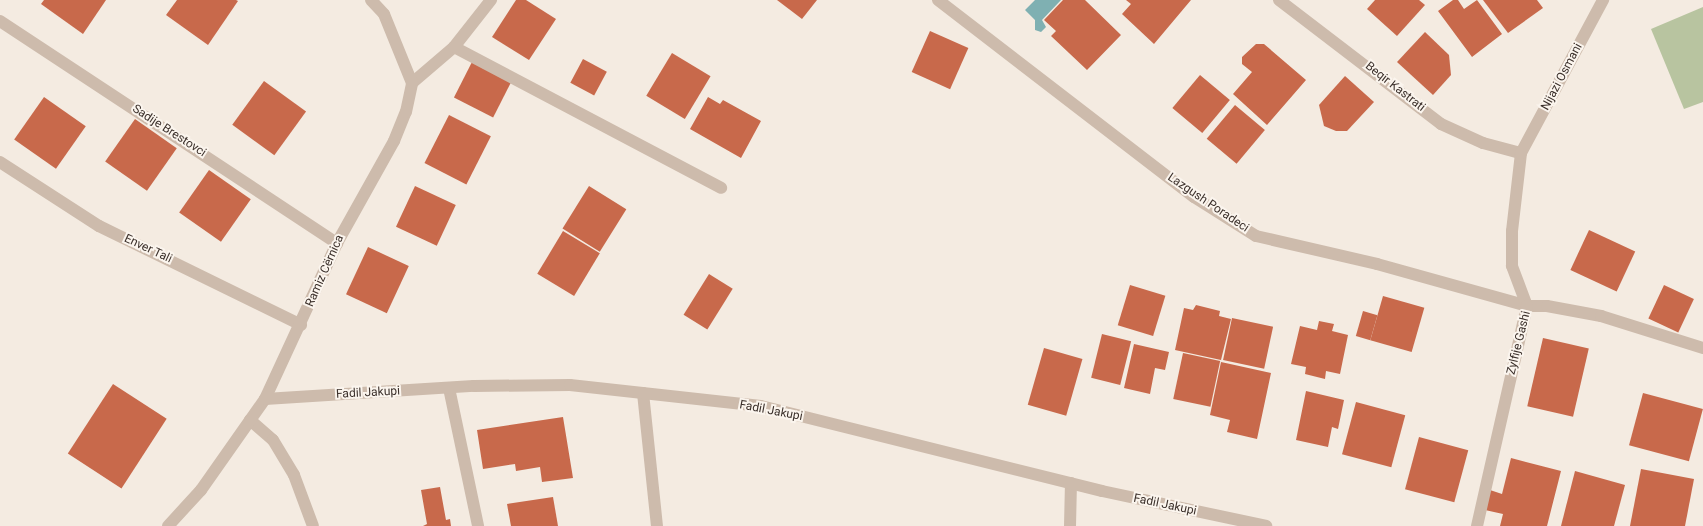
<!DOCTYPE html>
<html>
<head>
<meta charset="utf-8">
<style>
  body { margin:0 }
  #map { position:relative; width:1703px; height:526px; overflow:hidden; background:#f4ebe1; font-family:Roboto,sans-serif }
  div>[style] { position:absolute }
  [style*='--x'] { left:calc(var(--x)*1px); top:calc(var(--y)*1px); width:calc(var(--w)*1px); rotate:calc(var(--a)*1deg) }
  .green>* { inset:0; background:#b8c4a0 }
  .water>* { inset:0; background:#7fb0b2 }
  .building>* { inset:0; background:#c8694b; transform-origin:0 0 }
  .minor>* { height:12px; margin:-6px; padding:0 6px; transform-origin:6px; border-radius:6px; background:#cdbbac }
  .tertiary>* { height:12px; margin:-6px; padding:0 6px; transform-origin:6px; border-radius:6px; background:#cdbbac }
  span { translate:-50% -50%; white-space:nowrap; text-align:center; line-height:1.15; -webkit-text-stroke:4px #fbf5ee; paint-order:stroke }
  .street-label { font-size:12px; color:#3b302b }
</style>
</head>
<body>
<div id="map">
  <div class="green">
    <i style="clip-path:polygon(1703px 7px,1703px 102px,1684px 109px,1651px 29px)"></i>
  </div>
  <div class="water">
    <i style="clip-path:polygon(1035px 0,1061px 0,1042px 20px,1046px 27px,1041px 32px,1035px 30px,1035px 20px,1025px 10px)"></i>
  </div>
  <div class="building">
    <i style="clip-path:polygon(44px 0,106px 0,83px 34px,41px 4px)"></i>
    <i style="clip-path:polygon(177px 0,236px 0,238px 1px,208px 45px,166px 15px)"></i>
    <i style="clip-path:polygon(516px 0,526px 0,556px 19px,529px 60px,492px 37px)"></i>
    <i style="clip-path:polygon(777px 0,817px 0,802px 19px)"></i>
    <i style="clip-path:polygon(1063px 0,1085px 0,1121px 35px,1087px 70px,1051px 36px,1056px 31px,1044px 20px)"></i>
    <i style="clip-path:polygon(1126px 0,1191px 0,1154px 44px,1122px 14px,1131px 4px)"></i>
    <i style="clip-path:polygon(1375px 0,1419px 0,1425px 5px,1397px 36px,1367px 9px)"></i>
    <i style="clip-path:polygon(1453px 0,1458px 0,1464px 9px,1477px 0,1502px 34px,1472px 57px,1438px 11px)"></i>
    <i style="clip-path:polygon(1483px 0,1537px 0,1543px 8px,1508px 33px)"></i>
    <i style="left:930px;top:31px;width:42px;height:45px;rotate:24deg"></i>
    <i style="clip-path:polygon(1425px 32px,1449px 55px,1451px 75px,1433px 95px,1397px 62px)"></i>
    <i style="clip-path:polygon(1256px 44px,1264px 44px,1306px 80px,1267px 125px,1233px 94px,1252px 72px,1242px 64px,1242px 57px)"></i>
    <i style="left:672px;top:53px;width:45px;height:50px;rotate:31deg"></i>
    <i style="left:583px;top:59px;width:27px;height:27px;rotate:28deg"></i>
    <i style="left:473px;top:60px;width:44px;height:42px;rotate:27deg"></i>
    <i style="left:1200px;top:75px;width:39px;height:43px;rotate:40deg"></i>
    <i style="clip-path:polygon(1345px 76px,1374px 102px,1347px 131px,1336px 131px,1324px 126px,1319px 105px)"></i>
    <i style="left:264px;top:81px;width:52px;height:54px;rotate:36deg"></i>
    <i style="left:44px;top:97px;width:51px;height:52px;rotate:35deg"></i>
    <i style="clip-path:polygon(708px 97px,720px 104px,723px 100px,761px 121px,741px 158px,690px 129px)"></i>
    <i style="left:1235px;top:105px;width:39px;height:44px;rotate:40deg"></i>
    <i style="left:449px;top:115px;width:47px;height:54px;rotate:27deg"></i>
    <i style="left:135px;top:119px;width:51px;height:52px;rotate:35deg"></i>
    <i style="left:209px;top:170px;width:51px;height:52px;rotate:35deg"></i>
    <i style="left:415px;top:186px;width:45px;height:45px;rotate:25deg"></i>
    <i style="left:589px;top:186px;width:44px;height:50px;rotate:32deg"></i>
    <i style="left:1589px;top:230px;width:51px;height:44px;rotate:25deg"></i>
    <i style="left:563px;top:231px;width:43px;height:50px;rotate:31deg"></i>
    <i style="left:368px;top:247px;width:45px;height:52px;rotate:25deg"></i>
    <i style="left:709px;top:274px;width:28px;height:48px;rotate:32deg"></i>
    <i style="left:1130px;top:285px;width:37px;height:42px;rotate:17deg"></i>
    <i style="left:1664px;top:285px;width:33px;height:37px;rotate:25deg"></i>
    <i style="left:1383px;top:296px;width:43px;height:46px;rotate:16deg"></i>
    <i style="clip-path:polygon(1196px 305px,1220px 311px,1219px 316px,1231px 319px,1221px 360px,1175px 350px,1184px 308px,1193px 310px)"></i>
    <i style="left:1363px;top:311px;width:15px;height:26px;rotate:16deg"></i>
    <i style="left:1232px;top:318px;width:42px;height:43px;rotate:12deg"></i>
    <i style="clip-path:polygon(1319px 321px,1334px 324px,1332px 331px,1348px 335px,1340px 374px,1326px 371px,1325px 379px,1305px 374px,1306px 367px,1291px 364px,1300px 326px,1317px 330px)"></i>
    <i style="left:1102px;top:334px;width:30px;height:45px;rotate:14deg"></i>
    <i style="left:1543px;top:338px;width:47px;height:70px;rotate:13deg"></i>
    <i style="clip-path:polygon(1134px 344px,1169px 352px,1165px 370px,1155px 368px,1150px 394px,1124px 388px)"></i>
    <i style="left:1044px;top:348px;width:40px;height:59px;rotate:16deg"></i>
    <i style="left:1183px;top:353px;width:38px;height:47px;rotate:12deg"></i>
    <i style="clip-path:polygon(1221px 362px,1271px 373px,1257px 439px,1227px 432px,1230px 420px,1210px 415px)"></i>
    <i style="left:113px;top:384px;width:64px;height:83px;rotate:33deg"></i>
    <i style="clip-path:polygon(1306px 391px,1344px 400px,1338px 429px,1332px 427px,1328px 447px,1296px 440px)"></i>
    <i style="left:1643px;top:393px;width:62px;height:54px;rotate:15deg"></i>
    <i style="left:1356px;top:402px;width:51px;height:54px;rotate:15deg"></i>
    <i style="clip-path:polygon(563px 417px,573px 478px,542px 482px,540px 467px,516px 471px,515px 464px,483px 469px,477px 430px)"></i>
    <i style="left:1419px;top:437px;width:51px;height:54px;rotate:15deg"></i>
    <i style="clip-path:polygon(1511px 458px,1561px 471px,1547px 526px,1500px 526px,1503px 514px,1485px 510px,1490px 490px,1502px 494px)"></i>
    <i style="clip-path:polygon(1641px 469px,1694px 479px,1685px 526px,1630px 526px)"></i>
    <i style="clip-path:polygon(1575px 471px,1625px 485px,1614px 526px,1561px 526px)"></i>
    <i style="clip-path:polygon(440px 487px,446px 520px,450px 519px,451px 526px,423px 526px,427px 524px,421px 490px)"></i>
    <i style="clip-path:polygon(553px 497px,558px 526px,511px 526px,507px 504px)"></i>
  </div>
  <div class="minor">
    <i style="--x:938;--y:0;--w:323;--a:37.6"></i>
    <i style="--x:1194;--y:197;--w:73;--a:32.2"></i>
    <i style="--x:1256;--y:236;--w:124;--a:13"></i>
    <i style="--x:1377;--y:264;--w:156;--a:15.6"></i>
    <i style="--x:1527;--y:306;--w:20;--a:0"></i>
    <i style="--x:1547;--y:306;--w:55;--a:10.5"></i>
    <i style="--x:1601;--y:316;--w:107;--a:17.4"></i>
    <i style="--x:1279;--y:0;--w:204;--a:37.4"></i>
    <i style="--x:1441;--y:124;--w:46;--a:24.3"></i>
    <i style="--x:1483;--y:143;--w:39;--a:15"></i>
    <i style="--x:0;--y:21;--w:404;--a:33.4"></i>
    <i style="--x:454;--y:47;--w:302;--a:27.8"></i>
    <i style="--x:412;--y:83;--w:55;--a:-40.6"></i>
    <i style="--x:454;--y:47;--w:60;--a:-51.8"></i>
    <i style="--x:0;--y:162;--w:118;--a:32.9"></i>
    <i style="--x:99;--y:226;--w:225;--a:26.1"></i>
    <i style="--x:1527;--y:306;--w:43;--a:-110.6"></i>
    <i style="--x:1512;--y:266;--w:35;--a:-90"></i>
    <i style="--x:1512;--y:231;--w:79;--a:-83.4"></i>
    <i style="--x:1521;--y:153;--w:174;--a:-61.8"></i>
    <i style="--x:449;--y:388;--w:141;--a:78.1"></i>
    <i style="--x:643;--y:393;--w:134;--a:84"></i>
    <i style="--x:250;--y:420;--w:30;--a:41"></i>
    <i style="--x:273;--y:440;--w:41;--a:59"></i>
    <i style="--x:294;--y:475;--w:54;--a:69.6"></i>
    <i style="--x:1070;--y:526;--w:43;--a:-88.7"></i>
    <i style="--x:1477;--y:526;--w:226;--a:-77.2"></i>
  </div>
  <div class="tertiary">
    <i style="--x:265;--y:399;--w:209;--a:-3.6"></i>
    <i style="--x:474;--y:386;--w:96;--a:-0.6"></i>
    <i style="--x:570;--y:385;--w:192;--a:6.3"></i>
    <i style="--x:761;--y:406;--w:351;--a:14"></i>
    <i style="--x:1102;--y:491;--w:168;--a:12"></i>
    <i style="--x:168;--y:526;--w:49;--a:-47.5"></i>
    <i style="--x:201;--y:490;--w:111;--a:-54.9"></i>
    <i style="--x:265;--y:399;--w:172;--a:-65.2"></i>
    <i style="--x:337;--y:243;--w:117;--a:-60.8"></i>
    <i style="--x:394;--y:141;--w:31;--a:-68"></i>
    <i style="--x:406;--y:112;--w:30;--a:-78"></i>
    <i style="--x:412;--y:83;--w:74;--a:-112.1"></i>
    <i style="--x:384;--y:14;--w:19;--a:-133"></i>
  </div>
  <div class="street-label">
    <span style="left:1562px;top:77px;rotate:-62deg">Nijazi Osmani</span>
    <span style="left:1395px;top:87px;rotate:38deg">Beqir Kastrati</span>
    <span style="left:169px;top:131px;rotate:33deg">Sadije Brestovci</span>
    <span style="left:1208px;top:203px;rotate:34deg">Lazgush Poradeci</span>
    <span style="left:148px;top:249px;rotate:25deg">Enver Tali</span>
    <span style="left:325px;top:271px;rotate:-66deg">Ramiz Cërnica</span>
    <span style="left:1519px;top:343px;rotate:-76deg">Zylfije Gashi</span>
    <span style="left:368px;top:393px;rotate:-3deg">Fadil Jakupi</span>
    <span style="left:771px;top:411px;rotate:11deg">Fadil Jakupi</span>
    <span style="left:1165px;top:505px;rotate:12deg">Fadil Jakupi</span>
  </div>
</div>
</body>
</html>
